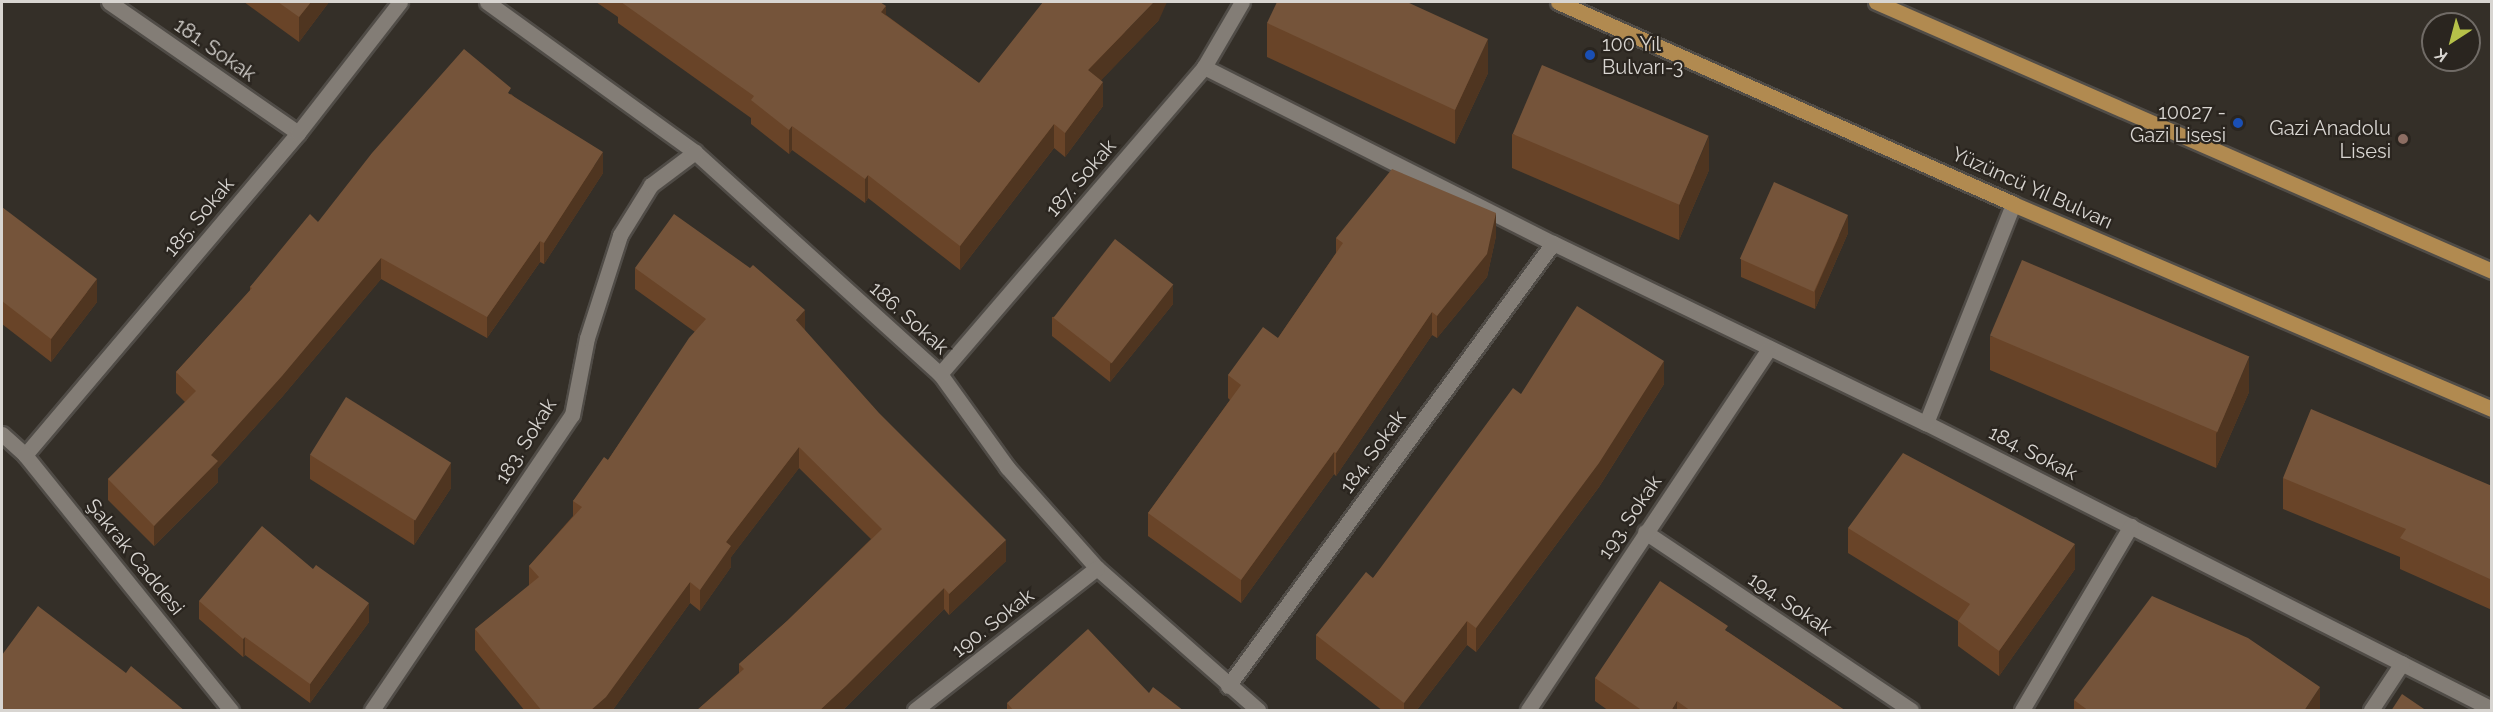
<!DOCTYPE html>
<html>
<head>
<meta charset="utf-8">
<style>
  body { margin:0 }
  #map { position:relative; width:2493px; height:712px; overflow:hidden; background:#342f28; font-family:Raleway,sans-serif }
  div>[style] { position:absolute }
  [style*='--x'] { left:calc(var(--x)*1px); top:calc(var(--y)*1px); width:calc(var(--w)*1px); rotate:calc(var(--a)*1deg) }
  .roads { filter:drop-shadow(2px 0 #504c47) drop-shadow(-2px 0 #504c47) drop-shadow(0 2px #504c47) drop-shadow(0 -2px #504c47) }
  .street>* { height:15px; margin:-7.5px; padding:0 7.5px; transform-origin:7.5px; border-radius:7.5px; background:#837d76 }
  .secondary>* { height:15px; margin:-7.5px; padding:0 7.5px; transform-origin:7.5px; border-radius:7.5px; background:#837d76 }
  .primary>* { height:15px; margin:-7.5px; padding:0 7.5px; transform-origin:7.5px; border-radius:7.5px; background:#b18a50 }
  .wall>* { inset:0; background:#694428 }
  .shaded-wall>* { inset:0; background:#4f3520 }
  .building>* { inset:0; background:#75543a; transform-origin:0 0 }
  .dots>* { width:16px; height:16px; translate:-50% -50%; box-sizing:border-box; border:3px solid #2a251f; border-radius:50% }
  span { translate:-50% -50%; white-space:nowrap; text-align:center; line-height:1.15; -webkit-text-stroke:4.5px #2a251f; paint-order:stroke }
  .poi-label { font-size:20px; color:#d8d5d1 }
  .left { translate:0 -50%; text-align:left }
  .right { translate:-100% -50%; text-align:right }
  .street-label { font-size:20px; color:#d8d5d1 }
  .frame { position:absolute; inset:0; border:3px solid #d8d5d1; pointer-events:none }
  .north { position:absolute; left:2421px; top:12px; width:60px; height:60px; box-sizing:border-box; background:#2a251f; border:2px solid #706b66; border-radius:50%; rotate:216deg; font-size:16px; font-weight:700; line-height:24px; text-align:center; color:#d8d5d1 }
  .north::after { content:''; display:block; margin:auto; width:21px; height:27px; background:#b6c149; clip-path:polygon(50% 0,100% 100%,50% 72%,0 100%) }
</style>
</head>
<body>
<div id="map">
  <div class="roads">
    <div class="street">
      <i style="--x:109;--y:2;--w:230;--a:34.7"></i>
      <i style="--x:487;--y:2;--w:256;--a:35.8"></i>
      <i style="--x:695;--y:152;--w:331;--a:42.2"></i>
      <i style="--x:940;--y:374;--w:115;--a:54.2"></i>
      <i style="--x:1007;--y:467;--w:135;--a:48.3"></i>
      <i style="--x:1097;--y:568;--w:215;--a:41.4"></i>
      <i style="--x:1204;--y:67;--w:391;--a:26.8"></i>
      <i style="--x:1553;--y:243;--w:414;--a:25.8"></i>
      <i style="--x:1926;--y:423;--w:634;--a:26.81"></i>
      <i style="--x:940;--y:374;--w:405;--a:-49.3"></i>
      <i style="--x:1204;--y:67;--w:75;--a:-59.7"></i>
      <i style="--x:1926;--y:423;--w:236;--a:-68.3"></i>
      <i style="--x:25;--y:455;--w:422;--a:-49.7"></i>
      <i style="--x:298;--y:133;--w:166;--a:-52.1"></i>
      <i style="--x:1645;--y:532;--w:320;--a:33.8"></i>
      <i style="--x:1228;--y:686;--w:549;--a:-53.73"></i>
      <i style="--x:372;--y:710;--w:356;--a:-55.9"></i>
      <i style="--x:572;--y:415;--w:78;--a:-79"></i>
      <i style="--x:587;--y:338;--w:108;--a:-72.2"></i>
      <i style="--x:620;--y:235;--w:59;--a:-58.2"></i>
      <i style="--x:651;--y:185;--w:55;--a:-36.9"></i>
      <i style="--x:915;--y:710;--w:231;--a:-38"></i>
      <i style="--x:1528;--y:710;--w:435;--a:-56.3"></i>
      <i style="--x:2022;--y:710;--w:214;--a:-59.4"></i>
      <i style="--x:2371;--y:710;--w:56;--a:-56.6"></i>
    </div>
    <div class="secondary">
      <i style="--x:2;--y:434;--w:31;--a:42"></i>
      <i style="--x:25;--y:455;--w:328;--a:51.1"></i>
    </div>
    <div class="primary">
      <i style="--x:1558;--y:2;--w:498;--a:23.9"></i>
      <i style="--x:2013;--y:204;--w:521;--a:23.17"></i>
      <i style="--x:1876;--y:2;--w:672;--a:23.59"></i>
    </div>
  </div>
  <div class="wall">
    <i style="clip-path:polygon(244px 2px,329px 2px,299px 42px)"></i>
    <i style="clip-path:polygon(596px 2px,880px 2px,886px 15px,979px 83px,1159px 20px,1101px 80px,1103px 106px,1065px 157px,1054px 148px,960px 270px,868px 198px,865px 203px,792px 150px,789px 154px,751px 124px,751px 118px,618px 23px,618px 17px)"></i>
    <i style="clip-path:polygon(1267px 23px,1488px 73px,1455px 144px,1267px 57px)"></i>
    <i style="clip-path:polygon(511px 94px,603px 173px,544px 264px,540px 262px,487px 338px,381px 279px,282px 397px,218px 468px,218px 482px,154px 546px,108px 500px,108px 479px,185px 402px,176px 393px,176px 372px,250px 291px,250px 287px,318px 222px)"></i>
    <i style="clip-path:polygon(1512px 134px,1709px 170px,1679px 240px,1512px 168px)"></i>
    <i style="clip-path:polygon(2px 207px,97px 302px,51px 362px,2px 324px)"></i>
    <i style="clip-path:polygon(1848px 233px,1815px 309px,1741px 277px,1741px 259px)"></i>
    <i style="clip-path:polygon(1496px 236px,1487px 277px,1437px 338px,1432px 335px,1336px 476px,1334px 474px,1241px 603px,1148px 536px,1148px 513px,1230px 400px,1228px 398px,1228px 375px,1278px 338px,1336px 253px,1336px 238px)"></i>
    <i style="clip-path:polygon(635px 268px,805px 331px,1006px 561px,949px 615px,944px 609px,842px 711px,696px 711px,739px 673px,739px 664px,787px 621px,871px 539px,799px 468px,731px 557px,731px 567px,700px 611px,690px 603px,612px 711px,525px 711px,475px 650px,475px 629px,529px 586px,529px 566px,573px 516px,573px 501px,608px 460px,695px 332px,635px 289px)"></i>
    <i style="clip-path:polygon(1173px 304px,1110px 382px,1052px 336px,1052px 317px)"></i>
    <i style="clip-path:polygon(1990px 336px,2249px 392px,2216px 468px,1990px 370px)"></i>
    <i style="clip-path:polygon(1664px 384px,1599px 487px,1476px 652px,1467px 645px,1416px 711px,1383px 711px,1316px 659px,1316px 635px,1373px 578px,1521px 394px)"></i>
    <i style="clip-path:polygon(310px 455px,451px 488px,414px 545px,310px 479px)"></i>
    <i style="clip-path:polygon(2283px 478px,2492px 486px,2492px 610px,2400px 569px,2400px 557px,2283px 509px)"></i>
    <i style="clip-path:polygon(1848px 528px,2075px 569px,1999px 676px,1958px 646px,1958px 621px,1848px 553px)"></i>
    <i style="clip-path:polygon(199px 601px,369px 622px,310px 703px,245px 655px,243px 657px,199px 619px)"></i>
    <i style="clip-path:polygon(1728px 632px,1846px 711px,1609px 711px,1595px 701px,1595px 678px)"></i>
    <i style="clip-path:polygon(2074px 700px,2320px 711px,2074px 711px)"></i>
    <i style="clip-path:polygon(1007px 703px,1184px 711px,1007px 711px)"></i>
  </div>
  <div class="shaded-wall">
    <i style="clip-path:polygon(311px 2px,329px 2px,299px 42px,299px 17px)"></i>
    <i style="clip-path:polygon(1154px 2px,1167px 2px,1159px 20px,1088px 94px,1088px 70px)"></i>
    <i style="clip-path:polygon(886px 6px,886px 30px,881px 12px)"></i>
    <i style="clip-path:polygon(1488px 39px,1488px 73px,1455px 144px,1455px 110px)"></i>
    <i style="clip-path:polygon(1103px 82px,1103px 106px,1065px 157px,1065px 133px)"></i>
    <i style="clip-path:polygon(1054px 124px,1054px 148px,960px 270px,960px 246px)"></i>
    <i style="clip-path:polygon(792px 126px,792px 150px,789px 154px,789px 130px)"></i>
    <i style="clip-path:polygon(1709px 136px,1709px 170px,1679px 240px,1679px 205px)"></i>
    <i style="clip-path:polygon(603px 152px,603px 173px,544px 264px,544px 243px)"></i>
    <i style="clip-path:polygon(868px 175px,868px 198px,865px 203px,865px 179px)"></i>
    <i style="clip-path:polygon(1496px 213px,1496px 236px,1487px 277px,1437px 338px,1437px 316px)"></i>
    <i style="clip-path:polygon(1848px 215px,1848px 233px,1815px 309px,1815px 291px)"></i>
    <i style="clip-path:polygon(540px 241px,540px 262px,487px 338px,487px 317px)"></i>
    <i style="clip-path:polygon(381px 258px,381px 279px,282px 397px,218px 468px,218px 482px,154px 546px,154px 526px,211px 455px)"></i>
    <i style="clip-path:polygon(97px 279px,97px 302px,51px 362px,51px 339px)"></i>
    <i style="clip-path:polygon(1173px 285px,1173px 304px,1110px 382px,1110px 364px)"></i>
    <i style="clip-path:polygon(805px 310px,805px 331px,796px 320px)"></i>
    <i style="clip-path:polygon(1432px 312px,1432px 335px,1336px 476px,1336px 453px)"></i>
    <i style="clip-path:polygon(2249px 358px,2249px 392px,2216px 468px,2216px 434px)"></i>
    <i style="clip-path:polygon(1664px 361px,1664px 384px,1599px 487px,1476px 652px,1476px 628px)"></i>
    <i style="clip-path:polygon(799px 447px,799px 468px,731px 557px,731px 567px,700px 611px,700px 590px,726px 542px)"></i>
    <i style="clip-path:polygon(1334px 452px,1334px 474px,1241px 603px,1241px 580px)"></i>
    <i style="clip-path:polygon(451px 463px,451px 488px,414px 545px,414px 520px)"></i>
    <i style="clip-path:polygon(1006px 540px,1006px 561px,949px 615px,949px 594px)"></i>
    <i style="clip-path:polygon(2075px 544px,2075px 569px,1999px 676px,1999px 651px)"></i>
    <i style="clip-path:polygon(690px 582px,690px 603px,612px 711px,590px 711px)"></i>
    <i style="clip-path:polygon(944px 588px,944px 609px,842px 711px,819px 711px)"></i>
    <i style="clip-path:polygon(369px 603px,369px 622px,310px 703px,310px 684px)"></i>
    <i style="clip-path:polygon(1467px 621px,1467px 645px,1416px 711px,1404px 711px,1404px 703px)"></i>
    <i style="clip-path:polygon(245px 637px,245px 655px,243px 657px,243px 639px)"></i>
    <i style="clip-path:polygon(2320px 687px,2320px 711px,2304px 711px)"></i>
    <i style="clip-path:polygon(1677px 701px,1677px 711px,1671px 711px)"></i>
  </div>
  <div class="building">
    <i style="clip-path:polygon(278px 2px,311px 2px,299px 17px)"></i>
    <i style="clip-path:polygon(621px 2px,880px 2px,886px 6px,881px 12px,979px 83px,1043px 2px,1154px 2px,1088px 70px,1103px 82px,1065px 133px,1054px 124px,960px 246px,868px 175px,865px 179px,792px 126px,789px 130px,751px 100px,754px 96px)"></i>
    <i style="clip-path:polygon(1277px 2px,1407px 2px,1488px 39px,1455px 110px,1267px 23px)"></i>
    <i style="clip-path:polygon(464px 49px,511px 88px,508px 93px,603px 152px,544px 243px,540px 241px,487px 317px,381px 258px,282px 376px,211px 455px,218px 461px,154px 526px,108px 479px,196px 391px,176px 372px,252px 288px,250px 287px,310px 214px,318px 222px,372px 153px)"></i>
    <i style="left:1542px;top:65px;width:181px;height:75px;rotate:23deg"></i>
    <i style="clip-path:polygon(1392px 169px,1496px 213px,1487px 254px,1437px 316px,1432px 312px,1336px 453px,1334px 452px,1241px 580px,1148px 513px,1241px 385px,1228px 375px,1263px 327px,1278px 338px,1343px 243px,1336px 238px)"></i>
    <i style="left:1774px;top:182px;width:81px;height:84px;rotate:24deg"></i>
    <i style="clip-path:polygon(2px 207px,97px 279px,51px 339px,2px 301px)"></i>
    <i style="clip-path:polygon(674px 214px,750px 268px,753px 265px,805px 310px,796px 320px,879px 413px,1006px 540px,949px 594px,944px 588px,846px 686px,819px 711px,696px 711px,744px 669px,739px 664px,787px 621px,882px 529px,799px 447px,726px 542px,731px 546px,700px 590px,690px 582px,606px 697px,590px 711px,542px 711px,475px 629px,539px 577px,529px 566px,582px 507px,573px 501px,604px 457px,608px 460px,689px 338px,706px 319px,635px 268px)"></i>
    <i style="left:1115px;top:239px;width:74px;height:100px;rotate:38deg"></i>
    <i style="left:2022px;top:260px;width:247px;height:82px;rotate:23deg"></i>
    <i style="clip-path:polygon(1577px 306px,1664px 361px,1599px 463px,1476px 628px,1467px 621px,1404px 703px,1316px 635px,1366px 572px,1373px 578px,1513px 388px,1521px 394px)"></i>
    <i style="left:346px;top:397px;width:124px;height:68px;rotate:32deg"></i>
    <i style="clip-path:polygon(2311px 409px,2492px 486px,2492px 580px,2400px 538px,2406px 529px,2283px 478px)"></i>
    <i style="clip-path:polygon(1903px 453px,2075px 544px,1999px 651px,1958px 621px,1970px 604px,1848px 528px)"></i>
    <i style="clip-path:polygon(262px 526px,313px 569px,316px 565px,369px 603px,310px 684px,245px 637px,243px 639px,199px 601px)"></i>
    <i style="clip-path:polygon(1660px 581px,1728px 626px,1725px 630px,1846px 711px,1691px 711px,1677px 701px,1671px 711px,1643px 711px,1595px 678px)"></i>
    <i style="clip-path:polygon(2152px 596px,2248px 638px,2320px 687px,2304px 711px,2155px 711px,2153px 709px,2152px 711px,2089px 711px,2074px 700px)"></i>
    <i style="clip-path:polygon(38px 606px,126px 673px,131px 666px,185px 711px,2px 711px,2px 655px)"></i>
    <i style="clip-path:polygon(1088px 629px,1149px 693px,1153px 687px,1184px 711px,1014px 711px,1007px 703px)"></i>
    <i style="clip-path:polygon(2402px 694px,2427px 711px,2391px 711px)"></i>
  </div>
  <div class="dots">
    <i style="left:1590px;top:55px;background:#1a4fb4"></i>
    <i style="left:2238px;top:123px;background:#1a4fb4"></i>
    <i style="left:2403px;top:139px;background:#8d6e63"></i>
  </div>
  <div class="poi-label">
    <span class="left" style="left:1602px;top:56px">100 Yıl<br>Bulvarı-3</span>
    <span class="right" style="left:2226px;top:124px">10027 -<br>Gazi Lisesi</span>
    <span class="right" style="left:2391px;top:140px">Gazi Anadolu<br>Lisesi</span>
  </div>
  <div class="street-label">
    <span style="left:215px;top:50px;rotate:35deg">181. Sokak</span>
    <span style="left:1081px;top:178px;rotate:-49deg">187. Sokak</span>
    <span style="left:2032px;top:188px;rotate:24deg">Yüzüncü Yıl Bulvarı</span>
    <span style="left:199px;top:217px;rotate:-50deg">185. Sokak</span>
    <span style="left:909px;top:318px;rotate:42deg">186. Sokak</span>
    <span style="left:526px;top:441px;rotate:-58deg">183. Sokak</span>
    <span style="left:1373px;top:452px;rotate:-54deg">184. Sokak</span>
    <span style="left:2033px;top:453px;rotate:27deg">184. Sokak</span>
    <span style="left:1630px;top:517px;rotate:-56deg">193. Sokak</span>
    <span style="left:135px;top:557px;rotate:51deg">Şakrak Caddesi</span>
    <span style="left:1790px;top:604px;rotate:34deg">194. Sokak</span>
    <span style="left:993px;top:623px;rotate:-38deg">190. Sokak</span>
  </div>
  <div class="frame"></div>
  <div class="north">K</div>
</div>
</body>
</html>
